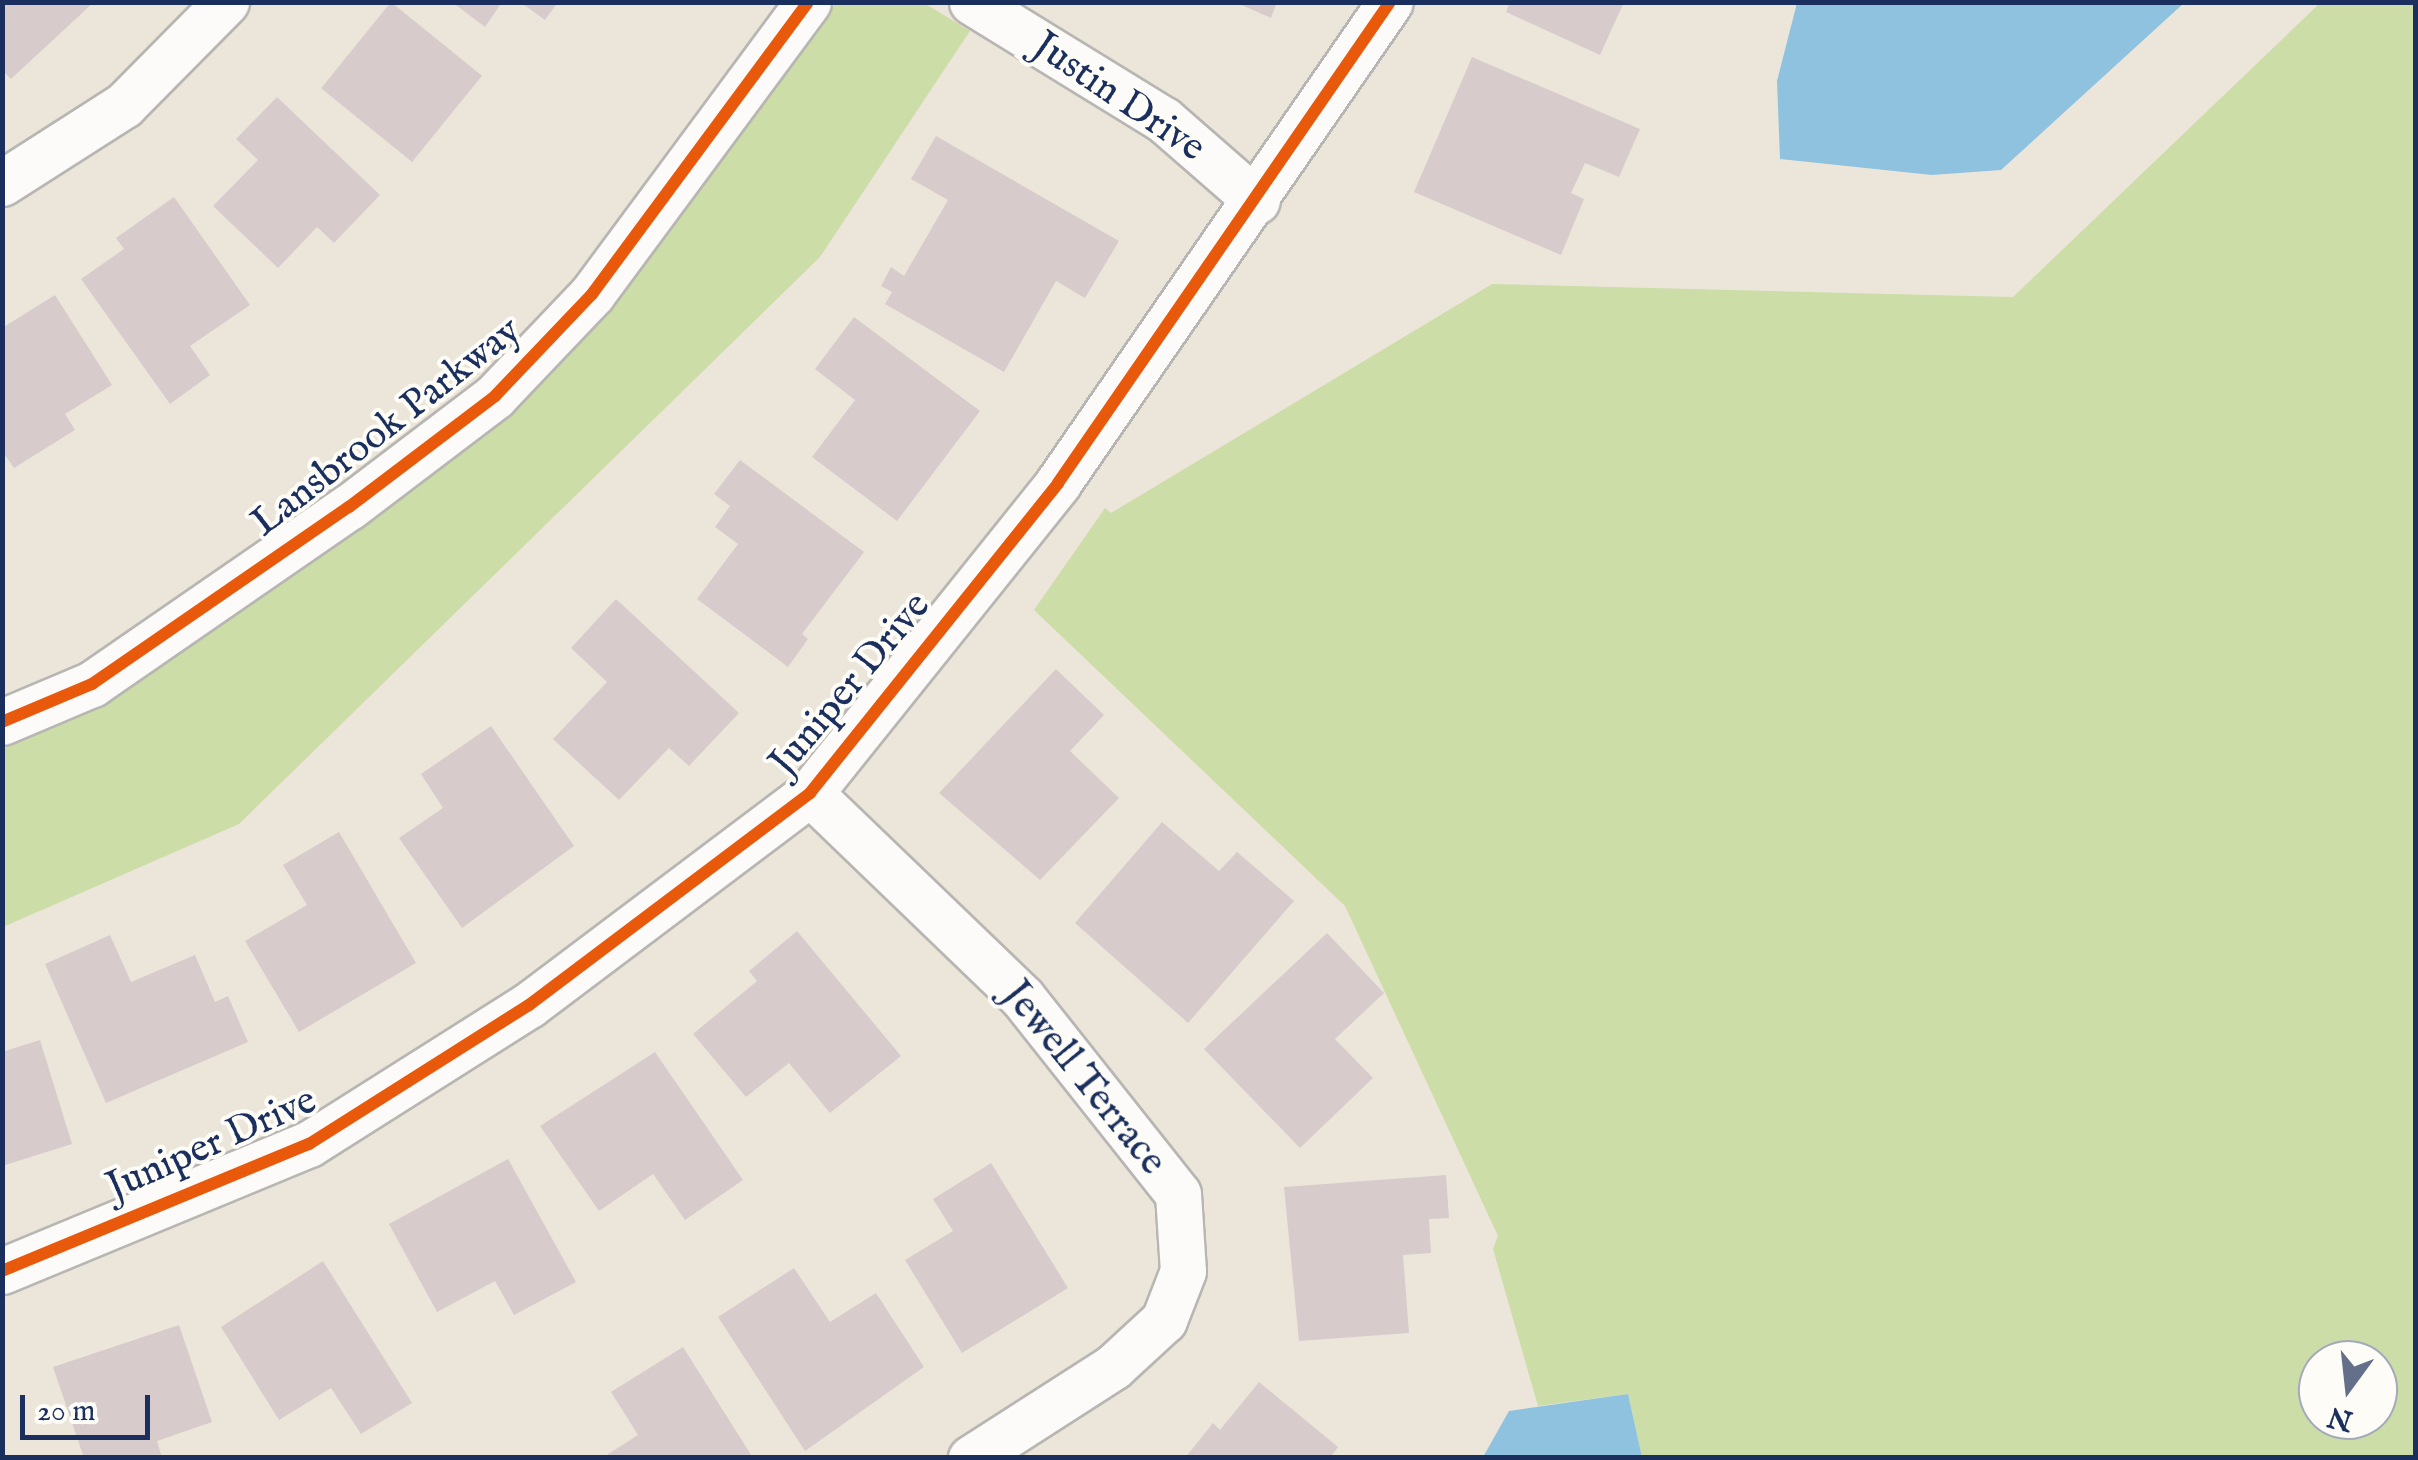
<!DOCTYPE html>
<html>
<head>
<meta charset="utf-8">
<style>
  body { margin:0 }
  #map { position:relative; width:2418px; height:1460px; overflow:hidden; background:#ece6da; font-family:"IM FELL English",serif }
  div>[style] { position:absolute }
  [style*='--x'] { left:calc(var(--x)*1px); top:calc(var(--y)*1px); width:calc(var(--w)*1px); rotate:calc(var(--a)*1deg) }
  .green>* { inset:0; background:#ccdda8 }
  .water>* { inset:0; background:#8fc2df }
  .building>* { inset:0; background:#d8cbcc; transform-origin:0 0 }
  .roads { filter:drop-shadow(2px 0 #b8b6b2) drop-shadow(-2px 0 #b8b6b2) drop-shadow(0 2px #b8b6b2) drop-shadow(0 -2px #b8b6b2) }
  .minor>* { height:45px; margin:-22.5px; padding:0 22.5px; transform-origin:22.5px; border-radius:22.5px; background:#fcfbf9 }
  .cycleway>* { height:12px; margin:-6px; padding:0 6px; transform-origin:6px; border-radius:6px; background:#e8590c }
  span { translate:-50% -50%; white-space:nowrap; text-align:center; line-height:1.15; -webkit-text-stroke:8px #fdfcf7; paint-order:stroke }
  .street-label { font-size:40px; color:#1b2f5e }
  .frame { position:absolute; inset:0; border:5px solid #1b2f5e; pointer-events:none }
  .north { position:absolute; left:2298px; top:1340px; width:100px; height:100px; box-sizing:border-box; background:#fdfcf7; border:2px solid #a3aaba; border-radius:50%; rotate:195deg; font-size:28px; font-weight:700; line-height:40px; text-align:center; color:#1b2f5e }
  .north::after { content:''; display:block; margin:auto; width:35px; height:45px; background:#646f89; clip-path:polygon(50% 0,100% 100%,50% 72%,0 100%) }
  .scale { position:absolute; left:20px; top:1395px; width:130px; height:45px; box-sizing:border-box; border:5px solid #1b2f5e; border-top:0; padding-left:12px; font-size:30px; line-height:35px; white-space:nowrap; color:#1b2f5e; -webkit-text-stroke:8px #fdfcf7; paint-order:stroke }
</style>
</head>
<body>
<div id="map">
  <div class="green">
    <i style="clip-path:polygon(836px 3px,924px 3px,970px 31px,820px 257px,239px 824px,3px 927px,3px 749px,99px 707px,361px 527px,507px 416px,609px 310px)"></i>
    <i style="clip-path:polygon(evenodd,2320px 3px,2415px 3px,2415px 1457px,1642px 1457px,1628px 1394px,1538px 1406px,1493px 1249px,1498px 1236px,1345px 906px,1034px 610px,1105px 508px,1111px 513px,1492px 284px,2013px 297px,2320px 3px,2318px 1360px,2378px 1360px,2378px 1420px,2318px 1420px,2318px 1360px)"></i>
  </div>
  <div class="water">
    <i style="clip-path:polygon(1797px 3px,1797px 2px,2184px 3px,2001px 170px,1932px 175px,1780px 159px,1777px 81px)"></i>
    <i style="clip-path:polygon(1628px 1394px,1642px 1457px,1483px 1457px,1509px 1411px)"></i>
  </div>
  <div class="building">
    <i style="clip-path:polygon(2px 2px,94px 2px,11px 79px,2px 70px)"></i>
    <i style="left:391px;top:2px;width:117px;height:111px;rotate:39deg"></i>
    <i style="clip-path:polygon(452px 2px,502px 2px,485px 27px)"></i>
    <i style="clip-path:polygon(520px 2px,558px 2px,545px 20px)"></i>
    <i style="clip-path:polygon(1235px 2px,1277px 2px,1271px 18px)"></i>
    <i style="clip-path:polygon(1510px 2px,1624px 2px,1600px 55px,1506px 12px)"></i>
    <i style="clip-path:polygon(1472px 57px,1640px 129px,1619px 177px,1585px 163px,1571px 193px,1584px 199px,1561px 255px,1414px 192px)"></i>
    <i style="clip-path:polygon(277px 97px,380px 195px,334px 243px,317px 227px,278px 268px,213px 206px,258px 160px,236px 139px)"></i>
    <i style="clip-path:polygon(936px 136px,1119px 241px,1085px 298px,1056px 281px,1004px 372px,885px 304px,892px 292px,881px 286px,891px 267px,904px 276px,948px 200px,911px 179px)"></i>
    <i style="clip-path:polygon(174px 197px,250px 305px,190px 346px,210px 375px,170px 404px,81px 279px,124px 249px,116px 238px)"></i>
    <i style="clip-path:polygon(55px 295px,112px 385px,65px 414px,75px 430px,14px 468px,2px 451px,2px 328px)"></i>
    <i style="clip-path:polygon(854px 317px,980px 411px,897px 521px,812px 457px,855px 400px,815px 369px)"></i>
    <i style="clip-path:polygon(740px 460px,864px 552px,802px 634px,808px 639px,788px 667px,697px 599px,738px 544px,715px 527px,730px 506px,714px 494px)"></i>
    <i style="clip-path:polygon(616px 599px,739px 713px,689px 766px,669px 748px,619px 800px,553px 739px,607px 682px,571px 648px)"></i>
    <i style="clip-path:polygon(1056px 669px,1104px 715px,1070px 751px,1119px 798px,1040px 880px,939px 793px)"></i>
    <i style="clip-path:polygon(491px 726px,574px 846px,462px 928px,399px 838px,443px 808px,421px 774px)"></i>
    <i style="clip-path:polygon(1162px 822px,1219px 871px,1237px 852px,1294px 901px,1188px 1023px,1075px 923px)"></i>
    <i style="clip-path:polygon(339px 832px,416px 963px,299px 1032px,245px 941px,307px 905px,283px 865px)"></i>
    <i style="clip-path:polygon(797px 931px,901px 1056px,830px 1113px,789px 1063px,746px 1097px,693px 1034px,757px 981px,749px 971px)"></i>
    <i style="clip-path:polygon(1327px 933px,1384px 993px,1335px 1039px,1373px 1078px,1300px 1148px,1204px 1049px)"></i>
    <i style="clip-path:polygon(110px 935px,131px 982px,195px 955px,215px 1002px,228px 996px,248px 1042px,106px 1103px,45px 964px)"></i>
    <i style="clip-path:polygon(40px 1040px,72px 1144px,2px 1166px,2px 1052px)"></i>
    <i style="clip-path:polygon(655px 1052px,743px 1180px,685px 1220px,653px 1174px,599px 1211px,540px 1126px)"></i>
    <i style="clip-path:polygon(508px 1159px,576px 1282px,514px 1315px,495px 1281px,437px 1312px,389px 1224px)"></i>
    <i style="clip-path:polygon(991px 1163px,1068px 1288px,962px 1353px,905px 1260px,953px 1231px,933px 1199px)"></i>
    <i style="clip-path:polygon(1446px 1175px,1449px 1218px,1429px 1219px,1431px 1253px,1403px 1255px,1409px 1333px,1299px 1341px,1284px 1187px)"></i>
    <i style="clip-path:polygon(323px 1261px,412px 1403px,361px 1434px,331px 1388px,279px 1420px,221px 1327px)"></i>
    <i style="clip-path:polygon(794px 1268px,830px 1322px,876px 1293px,924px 1367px,805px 1451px,718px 1317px)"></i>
    <i style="clip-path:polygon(179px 1325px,212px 1422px,157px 1441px,162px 1458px,84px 1458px,53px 1367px)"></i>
    <i style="clip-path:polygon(683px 1347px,753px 1458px,602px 1458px,638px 1435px,611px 1392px)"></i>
    <i style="clip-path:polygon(1259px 1382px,1338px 1447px,1330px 1458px,1185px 1458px,1213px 1423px,1220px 1430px)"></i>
  </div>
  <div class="roads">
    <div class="minor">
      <i style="--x:972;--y:2;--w:225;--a:31.6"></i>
      <i style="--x:1164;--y:120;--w:123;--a:41.1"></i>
      <i style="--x:2;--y:183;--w:145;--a:-32.6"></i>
      <i style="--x:124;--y:105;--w:145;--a:-45.3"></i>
      <i style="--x:2;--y:722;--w:98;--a:-22.9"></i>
      <i style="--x:92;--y:684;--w:312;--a:-34.6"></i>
      <i style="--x:349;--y:507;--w:183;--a:-37.2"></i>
      <i style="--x:495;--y:396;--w:141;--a:-46.4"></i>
      <i style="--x:592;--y:294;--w:363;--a:-53.5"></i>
      <i style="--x:810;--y:793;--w:294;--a:43.9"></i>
      <i style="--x:1022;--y:997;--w:251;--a:51.6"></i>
      <i style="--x:1178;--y:1194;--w:77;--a:86.3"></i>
      <i style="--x:1183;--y:1271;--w:53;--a:111.2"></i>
      <i style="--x:1164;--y:1320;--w:69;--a:137.3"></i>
      <i style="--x:1113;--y:1367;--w:169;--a:147.3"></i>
      <i style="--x:2;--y:1271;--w:332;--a:-22.5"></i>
      <i style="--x:309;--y:1144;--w:260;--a:-32.3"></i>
      <i style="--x:529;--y:1005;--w:352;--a:-37"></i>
      <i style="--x:810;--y:793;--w:397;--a:-51.3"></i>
      <i style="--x:1058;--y:483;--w:584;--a:-55.39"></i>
    </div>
  </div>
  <div class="cycleway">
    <i style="--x:2;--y:722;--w:98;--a:-22.9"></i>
    <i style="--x:92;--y:684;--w:312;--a:-34.6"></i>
    <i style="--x:349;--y:507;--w:183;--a:-37.2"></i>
    <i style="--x:495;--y:396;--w:141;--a:-46.4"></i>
    <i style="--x:592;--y:294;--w:363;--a:-53.5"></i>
    <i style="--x:2;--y:1271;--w:332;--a:-22.5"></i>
    <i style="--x:309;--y:1144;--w:260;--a:-32.3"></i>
    <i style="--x:529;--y:1005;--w:352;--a:-37"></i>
    <i style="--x:810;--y:793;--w:397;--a:-51.3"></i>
    <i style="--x:1058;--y:483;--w:584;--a:-55.39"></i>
  </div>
  <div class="street-label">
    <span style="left:1118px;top:98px;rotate:34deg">Justin Drive</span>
    <span style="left:387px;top:428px;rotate:-38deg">Lansbrook Parkway</span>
    <span style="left:851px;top:685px;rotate:-50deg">Juniper Drive</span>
    <span style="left:1083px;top:1079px;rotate:51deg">Jewell Terrace</span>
    <span style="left:212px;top:1145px;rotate:-24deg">Juniper Drive</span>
  </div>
  <div class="frame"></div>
  <div class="north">N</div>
  <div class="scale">20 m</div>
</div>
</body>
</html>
